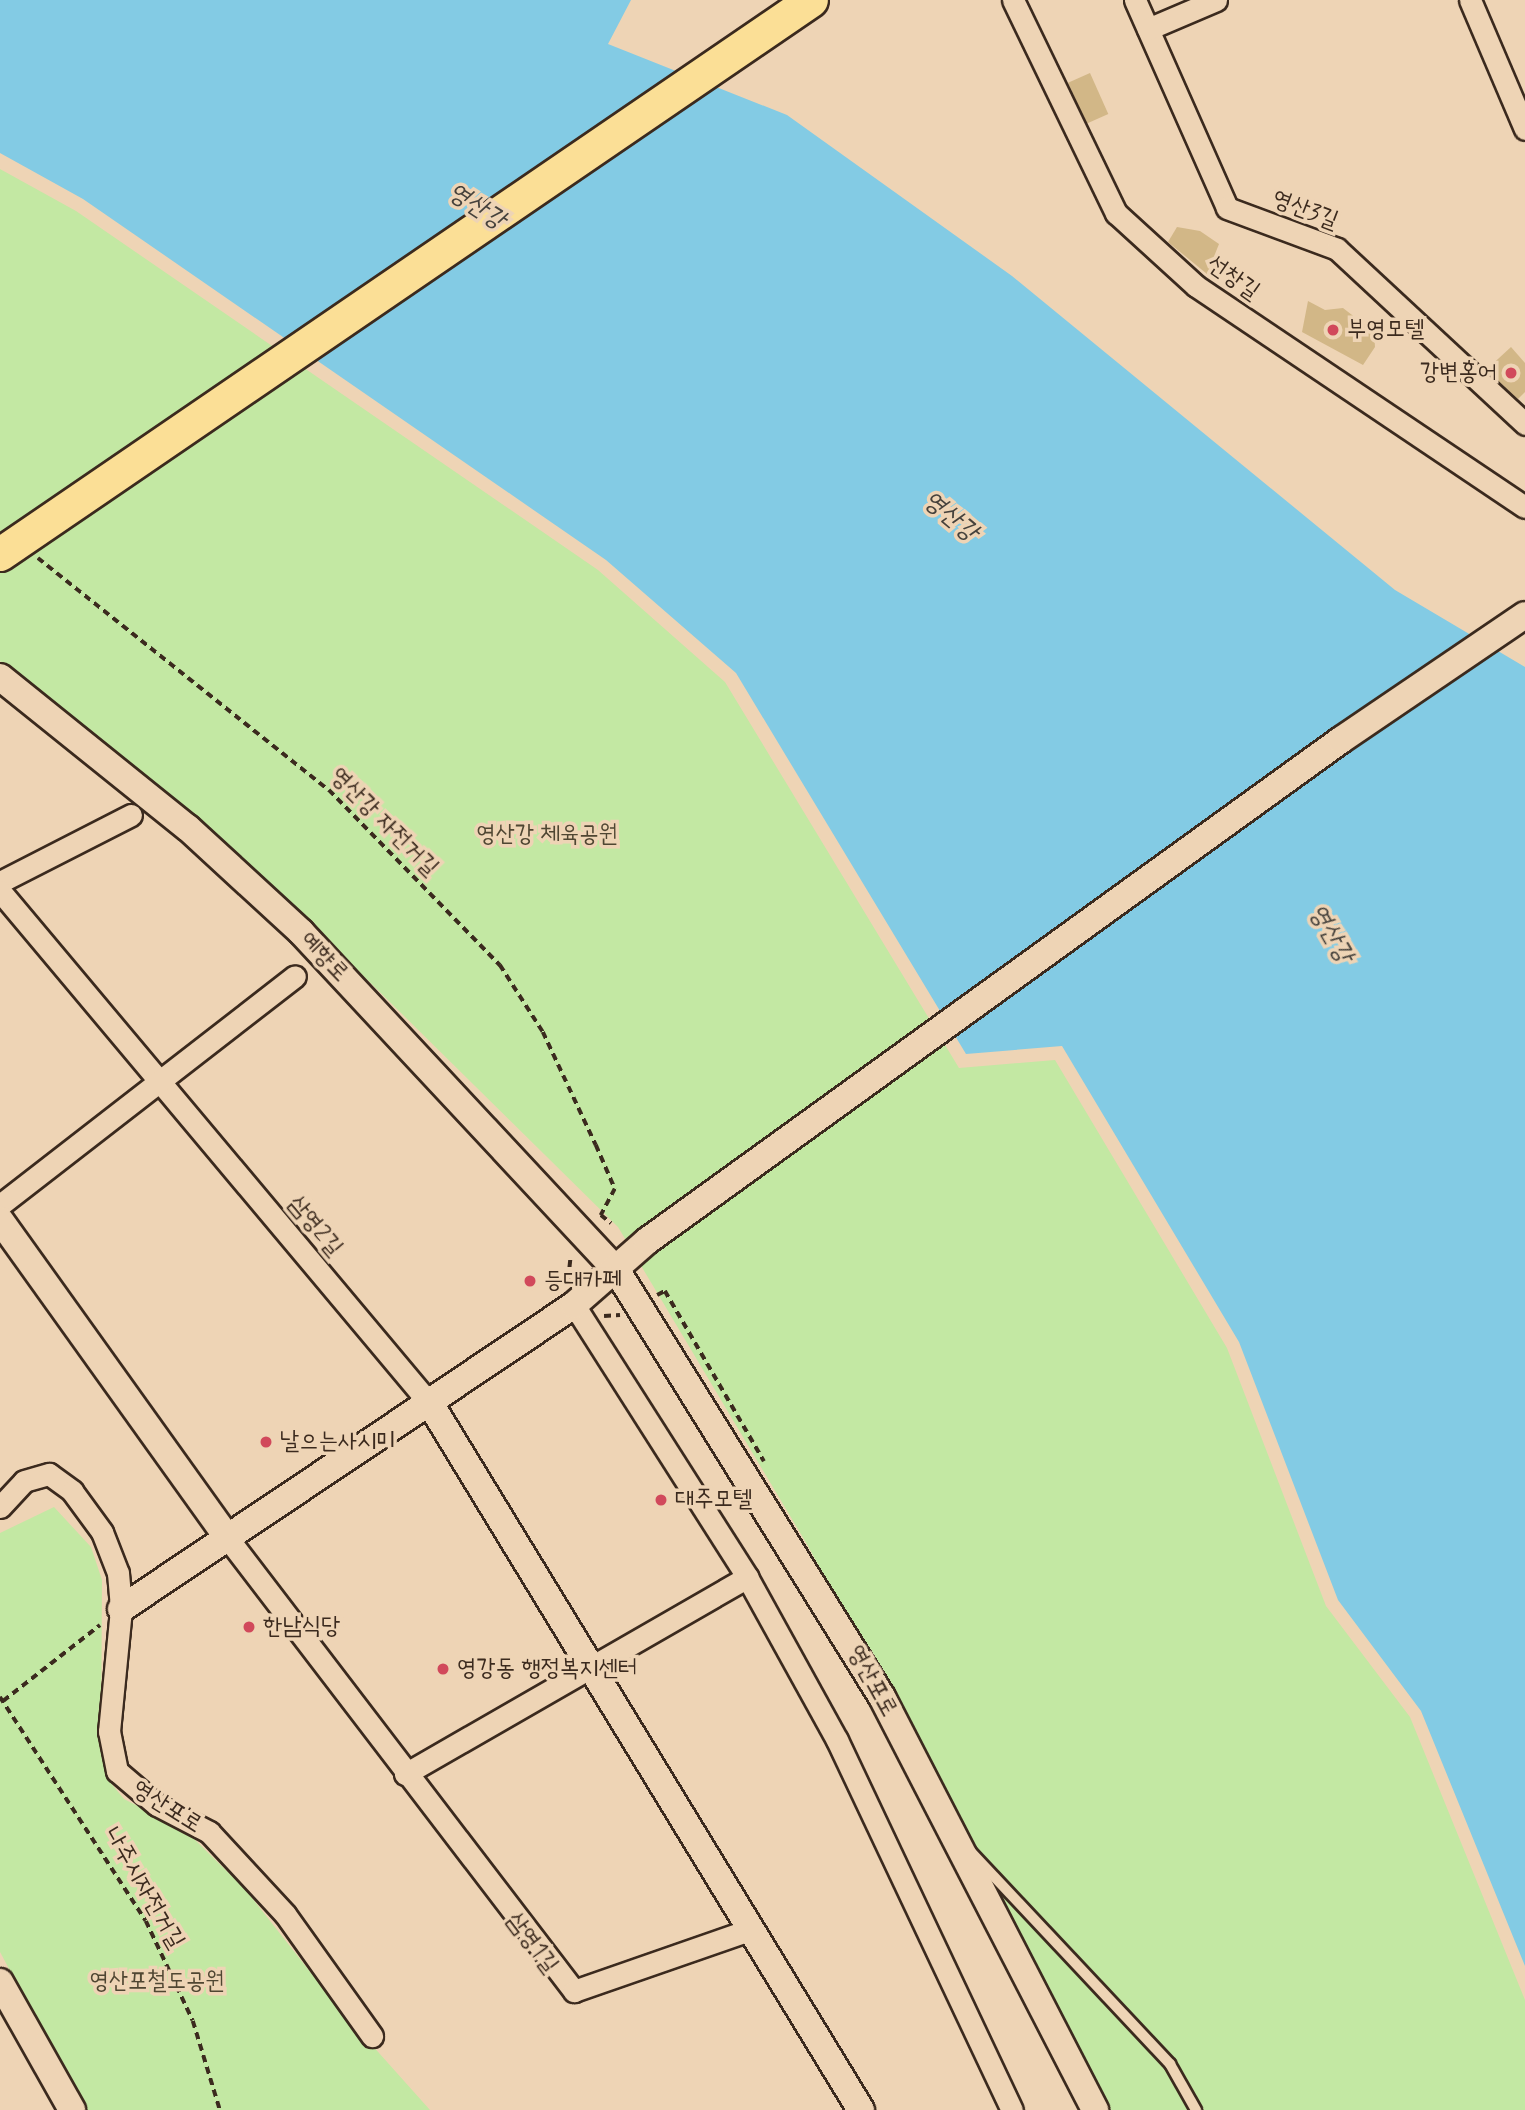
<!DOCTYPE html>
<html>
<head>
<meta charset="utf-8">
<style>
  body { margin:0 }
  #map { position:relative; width:1525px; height:2110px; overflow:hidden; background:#eed4b5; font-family:Mynerve,"Poor Story",sans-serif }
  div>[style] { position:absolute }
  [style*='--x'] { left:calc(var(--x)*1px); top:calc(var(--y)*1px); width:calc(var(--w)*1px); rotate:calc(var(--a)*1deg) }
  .green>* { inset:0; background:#c3e8a3 }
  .water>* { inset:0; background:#83cbe4 }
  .building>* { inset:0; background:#d2b787; transform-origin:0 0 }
  .path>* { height:3.5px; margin-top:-1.75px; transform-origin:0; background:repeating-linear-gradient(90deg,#3b2a1e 0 7px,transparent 0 12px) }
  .roads { filter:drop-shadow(2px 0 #3b2a1e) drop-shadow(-2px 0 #3b2a1e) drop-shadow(0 2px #3b2a1e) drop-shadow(0 -2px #3b2a1e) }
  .service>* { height:10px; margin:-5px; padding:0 5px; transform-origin:5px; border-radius:5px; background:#eed4b5 }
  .minor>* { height:21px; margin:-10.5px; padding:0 10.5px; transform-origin:10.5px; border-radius:10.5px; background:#eed4b5 }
  .tertiary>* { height:26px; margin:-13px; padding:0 13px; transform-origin:13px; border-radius:13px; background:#eed4b5 }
  .bridges { filter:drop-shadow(2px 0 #3b2a1e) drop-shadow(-2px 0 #3b2a1e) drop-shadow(0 2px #3b2a1e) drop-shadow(0 -2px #3b2a1e) }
  .primary-bridge>* { height:33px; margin:-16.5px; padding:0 16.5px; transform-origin:16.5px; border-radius:16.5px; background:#fbdf96 }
  .dots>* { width:19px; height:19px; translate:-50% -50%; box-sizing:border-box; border:4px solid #eed4b5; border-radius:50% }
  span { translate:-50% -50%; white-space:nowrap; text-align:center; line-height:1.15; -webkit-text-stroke:7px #eed4b5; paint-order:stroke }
  .street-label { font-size:24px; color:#3b2a1e }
  .poi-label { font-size:24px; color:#3b2a1e }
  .left { translate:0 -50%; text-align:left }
  .right { translate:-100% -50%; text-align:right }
  .park-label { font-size:24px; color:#4f4632 }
  .water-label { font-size:26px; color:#46423c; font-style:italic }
</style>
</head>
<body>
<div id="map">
  <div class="green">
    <i style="clip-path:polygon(0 169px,76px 211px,598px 570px,725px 682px,959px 1068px,1055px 1060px,1227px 1348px,1326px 1606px,1410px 1717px,1525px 2000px,1525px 2110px,1111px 2110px,808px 1546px,618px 1227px,255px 869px,0 661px)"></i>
    <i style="clip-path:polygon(54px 1507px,91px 1547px,102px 1580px,101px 1747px,110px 1782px,124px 1799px,185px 1830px,245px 1889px,337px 2006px,430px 2110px,85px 2110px,0 1952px,0 1533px)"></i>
  </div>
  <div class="water">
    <i style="clip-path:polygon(0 0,631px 0,608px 44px,787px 115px,1012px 276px,1395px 590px,1525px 667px,1525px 1966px,1421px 1711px,1338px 1600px,1239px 1342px,1062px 1046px,966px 1054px,736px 673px,606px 560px,83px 199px,0 153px)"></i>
  </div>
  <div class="building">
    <i style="left:1090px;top:73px;width:45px;height:24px;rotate:66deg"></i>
    <i style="clip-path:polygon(1177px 227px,1200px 231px,1219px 244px,1207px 274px,1168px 242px)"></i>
    <i style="clip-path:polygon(1308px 301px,1325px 310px,1343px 308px,1374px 332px,1375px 347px,1363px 365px,1302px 332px)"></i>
    <i style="clip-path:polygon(1511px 347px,1525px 363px,1525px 392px,1518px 399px,1486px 370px)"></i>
  </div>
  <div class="path">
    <i style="--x:38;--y:558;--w:372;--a:38.6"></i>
    <i style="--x:329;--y:790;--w:245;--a:45.7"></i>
    <i style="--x:500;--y:965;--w:80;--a:57.3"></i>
    <i style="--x:543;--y:1032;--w:125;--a:64.9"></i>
    <i style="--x:596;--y:1145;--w:48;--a:66.6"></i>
    <i style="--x:615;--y:1189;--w:30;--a:118"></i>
    <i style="--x:601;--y:1215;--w:13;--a:39"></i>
    <i style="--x:568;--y:1279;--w:20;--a:-84"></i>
    <i style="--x:657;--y:1295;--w:9;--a:-27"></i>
    <i style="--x:665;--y:1291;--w:197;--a:59.8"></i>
    <i style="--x:604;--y:1316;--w:16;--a:-4"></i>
    <i style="--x:0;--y:1697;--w:267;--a:56.9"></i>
    <i style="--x:146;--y:1921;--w:110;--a:64.8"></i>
    <i style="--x:193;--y:2021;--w:93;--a:73.1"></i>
    <i style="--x:3;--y:1701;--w:123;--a:-38.1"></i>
  </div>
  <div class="roads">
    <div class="service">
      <i style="--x:971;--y:1852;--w:291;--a:46.8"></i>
      <i style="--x:1170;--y:2064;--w:53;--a:60.5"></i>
    </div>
    <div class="minor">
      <i style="--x:1013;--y:0;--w:237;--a:64.2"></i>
      <i style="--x:1116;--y:213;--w:108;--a:42.4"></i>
      <i style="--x:1196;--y:286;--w:396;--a:33.9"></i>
      <i style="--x:1135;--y:0;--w:227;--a:66.1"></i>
      <i style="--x:1227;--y:208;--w:117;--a:20.4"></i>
      <i style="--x:1337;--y:249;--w:257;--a:42.9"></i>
      <i style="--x:1470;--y:0;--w:140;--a:66.9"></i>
      <i style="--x:1148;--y:29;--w:74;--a:-23.1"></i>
      <i style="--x:0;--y:882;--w:147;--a:-27.1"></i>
      <i style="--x:0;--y:891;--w:671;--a:50.02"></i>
      <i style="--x:0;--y:1205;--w:373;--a:-37.8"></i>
      <i style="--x:574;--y:1305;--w:322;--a:57.5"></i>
      <i style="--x:747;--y:1577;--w:186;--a:61.1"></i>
      <i style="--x:837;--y:1740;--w:409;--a:64.7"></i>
      <i style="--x:0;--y:1507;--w:35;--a:-47"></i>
      <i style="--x:24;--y:1481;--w:26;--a:-16"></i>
      <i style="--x:49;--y:1474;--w:29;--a:36"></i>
      <i style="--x:72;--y:1491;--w:51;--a:53.8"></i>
      <i style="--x:102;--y:1532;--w:44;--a:68.7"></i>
      <i style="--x:118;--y:1573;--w:36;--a:85"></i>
      <i style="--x:121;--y:1609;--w:123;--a:95.6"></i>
      <i style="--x:109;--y:1731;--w:41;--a:78.7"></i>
      <i style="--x:117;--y:1771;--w:52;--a:40.4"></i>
      <i style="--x:157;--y:1805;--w:59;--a:27.4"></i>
      <i style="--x:209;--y:1832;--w:112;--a:47.2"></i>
      <i style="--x:285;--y:1914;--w:150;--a:54.5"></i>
      <i style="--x:226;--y:1536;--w:573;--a:52.59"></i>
      <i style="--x:574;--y:1991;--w:188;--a:-19.2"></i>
      <i style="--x:405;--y:1774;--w:395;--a:-29.9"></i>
    </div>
    <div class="tertiary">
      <i style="--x:0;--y:677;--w:241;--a:38.8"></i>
      <i style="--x:188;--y:828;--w:154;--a:42.6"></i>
      <i style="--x:301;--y:932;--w:463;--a:47"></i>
      <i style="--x:617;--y:1271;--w:502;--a:58.12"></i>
      <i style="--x:882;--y:1697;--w:465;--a:62.7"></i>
      <i style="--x:0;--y:1220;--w:388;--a:54.4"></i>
      <i style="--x:431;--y:1405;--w:826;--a:58.62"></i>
      <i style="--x:121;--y:1609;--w:546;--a:-33.86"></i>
      <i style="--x:574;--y:1305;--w:97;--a:-41.2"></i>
      <i style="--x:647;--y:1241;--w:856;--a:-35.83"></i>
      <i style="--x:1341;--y:740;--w:222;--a:-34.2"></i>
      <i style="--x:0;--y:1982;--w:147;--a:60.6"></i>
    </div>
  </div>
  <div class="bridges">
    <div class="primary-bridge">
      <i style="--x:0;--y:554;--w:982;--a:-34.34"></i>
    </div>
  </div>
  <div class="dots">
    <i style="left:1333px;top:330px;background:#d1495b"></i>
    <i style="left:1511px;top:373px;background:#d1495b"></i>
    <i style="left:530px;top:1281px;background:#d1495b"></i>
    <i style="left:266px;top:1442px;background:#d1495b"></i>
    <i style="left:661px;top:1500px;background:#d1495b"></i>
    <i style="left:249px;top:1627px;background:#d1495b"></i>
    <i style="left:443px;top:1669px;background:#d1495b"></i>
  </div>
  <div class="street-label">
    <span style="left:1305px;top:210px;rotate:21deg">영산3길</span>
    <span style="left:1233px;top:278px;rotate:35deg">선창길</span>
    <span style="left:384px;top:822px;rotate:45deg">영산강 자전거길</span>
    <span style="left:324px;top:957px;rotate:46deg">예향로</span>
    <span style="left:315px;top:1226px;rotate:50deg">삼영2길</span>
    <span style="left:872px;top:1681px;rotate:61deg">영산포로</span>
    <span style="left:167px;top:1807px;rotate:32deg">영산포로</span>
    <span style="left:144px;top:1888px;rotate:60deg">나주시자전거길</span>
    <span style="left:532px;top:1943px;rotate:53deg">삼영1길</span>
  </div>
  <div class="poi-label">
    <span class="left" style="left:1347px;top:330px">부영모텔</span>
    <span class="right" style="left:1497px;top:373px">강변홍어</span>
    <span class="left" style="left:544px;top:1281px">등대카페</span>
    <span class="left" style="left:280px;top:1442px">날으는사시미</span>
    <span class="left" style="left:675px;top:1500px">대주모텔</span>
    <span class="left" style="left:263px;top:1627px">한남식당</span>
    <span class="left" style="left:457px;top:1669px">영강동 행정복지센터</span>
  </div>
  <div class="park-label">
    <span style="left:547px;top:835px">영산강 체육공원</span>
    <span style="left:157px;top:1982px">영산포철도공원</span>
  </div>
  <div class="water-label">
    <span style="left:476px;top:207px;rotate:33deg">영산강</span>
    <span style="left:950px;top:517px;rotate:40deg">영산강</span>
    <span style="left:1330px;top:934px;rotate:60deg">영산강</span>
  </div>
</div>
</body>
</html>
